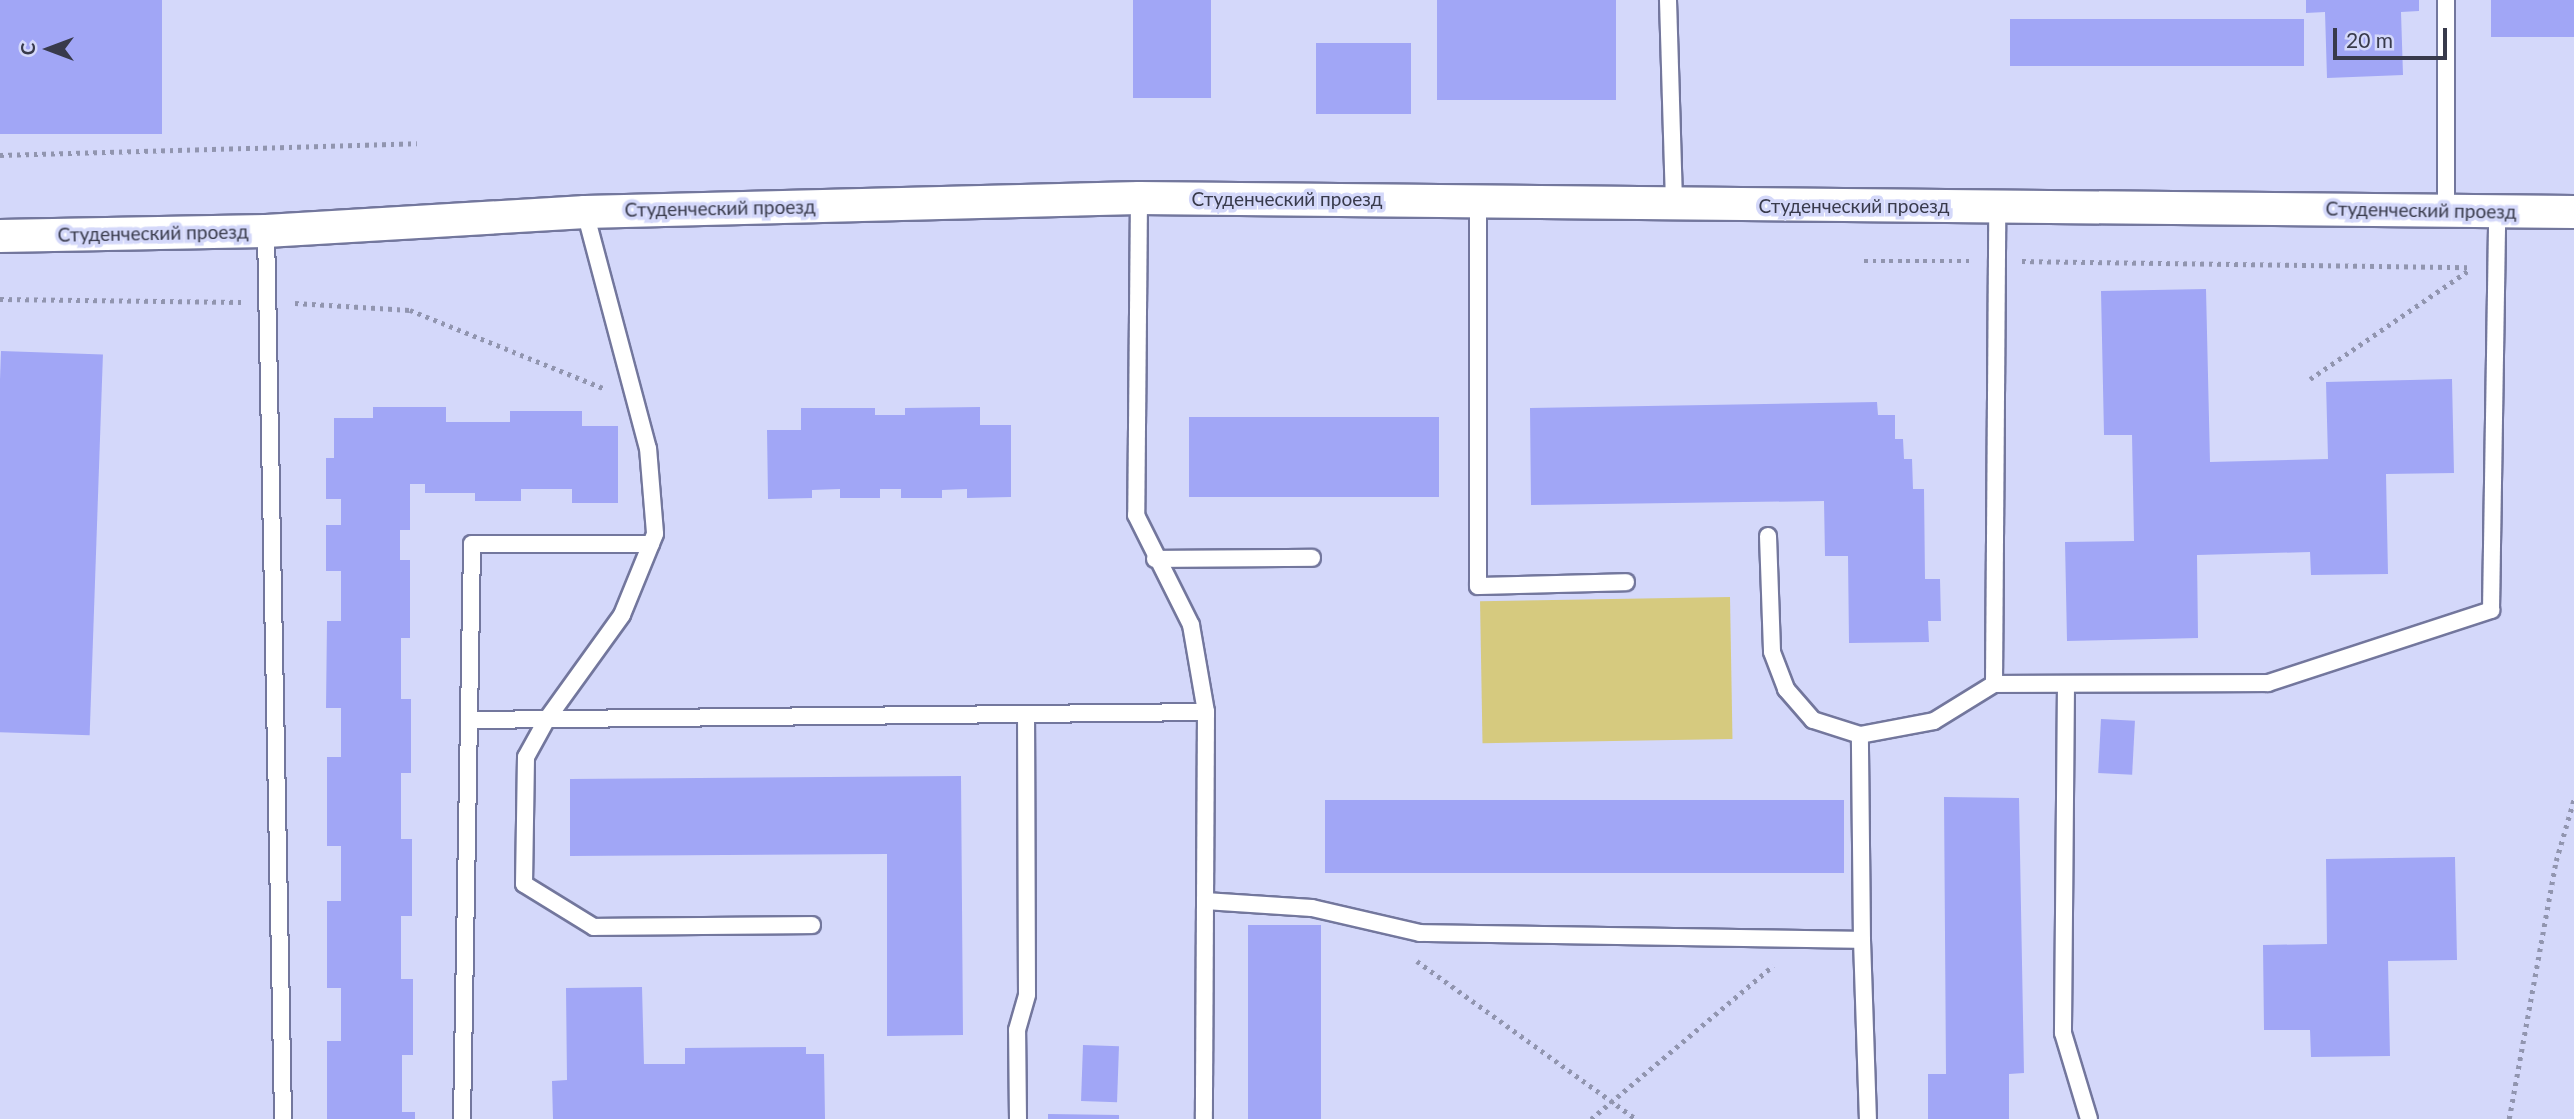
<!DOCTYPE html>
<html>
<head>
<meta charset="utf-8">
<style>
  body { margin:0 }
  #map { position:relative; width:2574px; height:1119px; overflow:hidden; background:#d4d8fa; font-family:Lato,sans-serif }
  div>[style] { position:absolute }
  [style*='--x'] { left:calc(var(--x)*1px); top:calc(var(--y)*1px); width:calc(var(--w)*1px); rotate:calc(var(--a)*1deg) }
  .green>* { inset:0; background:#d6ca7f; transform-origin:0 0 }
  .building>* { inset:0; background:#a1a6f6; transform-origin:0 0 }
  .path>* { height:4.5px; margin-top:-2.25px; transform-origin:0; background:repeating-linear-gradient(90deg,#9195af 0 3.5px,transparent 0 8.5px) }
  .roads { filter:drop-shadow(2px 0 #73779d) drop-shadow(-2px 0 #73779d) drop-shadow(0 2px #73779d) drop-shadow(0 -2px #73779d) }
  .lane>* { height:16px; margin:-8px; padding:0 8px; transform-origin:8px; border-radius:8px; background:#fff }
  .street>* { height:32px; margin:-16px; padding:0 16px; transform-origin:16px; border-radius:16px; background:#fff }
  span { translate:-50% -50%; white-space:nowrap; text-align:center; line-height:1.15; -webkit-text-stroke:7px #d4d8fa; paint-order:stroke }
  .street-label { font-size:19px; color:#383a4b }
  .north { position:absolute; left:14px; top:14px; width:70px; height:70px; -webkit-text-stroke:5px #d4d8fa; paint-order:stroke; rotate:270deg; font-size:19px; font-weight:700; line-height:28px; text-align:center; color:#383a4b }
  .north::after { content:''; display:block; margin:auto; width:24px; height:32px; background:#383a4b; clip-path:polygon(50% 0,100% 100%,50% 72%,0 100%) }
  .scale { position:absolute; left:2333px; top:28px; width:114px; height:32px; box-sizing:border-box; border:4px solid #383a4b; border-top:0; padding-left:9px; font-size:21px; line-height:24px; white-space:nowrap; color:#383a4b; -webkit-text-stroke:5px #d4d8fa; paint-order:stroke }
</style>
</head>
<body>
<div id="map">
  <div class="green">
    <i style="left:1730px;top:597px;width:142px;height:250px;rotate:89deg"></i>
  </div>
  <div class="building">
    <i style="left:0;top:0;width:162px;height:134px"></i>
    <i style="left:1133px;top:0;width:78px;height:98px"></i>
    <i style="left:1437px;top:0;width:179px;height:100px"></i>
    <i style="clip-path:polygon(2306px 0,2419px 0,2419px 11px,2401px 12px,2403px 75px,2327px 78px,2325px 12px,2306px 13px)"></i>
    <i style="left:2491px;top:0;width:83px;height:37px"></i>
    <i style="left:2010px;top:19px;width:294px;height:47px"></i>
    <i style="left:1411px;top:43px;width:71px;height:95px;rotate:90deg"></i>
    <i style="clip-path:polygon(2206px 289px,2210px 462px,2328px 459px,2326px 382px,2452px 379px,2454px 473px,2386px 474px,2388px 574px,2311px 575px,2310px 552px,2197px 555px,2198px 638px,2067px 641px,2065px 542px,2134px 541px,2132px 435px,2104px 435px,2101px 291px)"></i>
    <i style="left:1px;top:351px;width:102px;height:381px;rotate:2deg"></i>
    <i style="clip-path:polygon(1877px 402px,1878px 415px,1895px 415px,1895px 439px,1903px 439px,1904px 459px,1912px 459px,1913px 489px,1924px 489px,1925px 579px,1940px 579px,1941px 621px,1928px 621px,1929px 642px,1849px 643px,1848px 556px,1825px 556px,1824px 501px,1531px 505px,1530px 408px)"></i>
    <i style="clip-path:polygon(373px 407px,446px 407px,446px 422px,510px 422px,510px 411px,582px 411px,582px 426px,618px 426px,618px 503px,572px 503px,572px 489px,521px 489px,521px 501px,475px 501px,475px 493px,425px 493px,425px 484px,410px 484px,410px 530px,400px 530px,400px 560px,410px 560px,410px 638px,401px 638px,401px 699px,411px 699px,411px 773px,401px 773px,401px 839px,412px 839px,412px 916px,401px 916px,401px 979px,413px 979px,413px 1055px,402px 1055px,402px 1112px,415px 1112px,415px 1119px,327px 1119px,327px 1041px,341px 1041px,341px 988px,327px 988px,327px 901px,341px 901px,341px 846px,327px 846px,327px 757px,341px 757px,341px 708px,326px 708px,327px 621px,341px 621px,341px 571px,326px 571px,326px 525px,341px 525px,341px 499px,326px 499px,326px 458px,334px 458px,334px 418px,373px 418px)"></i>
    <i style="clip-path:polygon(980px 407px,980px 425px,1011px 425px,1011px 497px,967px 498px,967px 489px,942px 490px,942px 498px,901px 498px,901px 489px,880px 489px,880px 498px,840px 498px,840px 489px,812px 490px,812px 498px,768px 499px,767px 430px,801px 430px,801px 408px,875px 408px,875px 415px,905px 415px,905px 408px)"></i>
    <i style="left:1439px;top:417px;width:80px;height:250px;rotate:90deg"></i>
    <i style="left:2101px;top:719px;width:34px;height:54px;rotate:3deg"></i>
    <i style="clip-path:polygon(961px 776px,963px 1035px,887px 1036px,887px 854px,570px 856px,570px 779px)"></i>
    <i style="clip-path:polygon(1944px 797px,2019px 798px,2024px 1073px,2009px 1074px,2009px 1119px,1928px 1119px,1928px 1074px,1946px 1074px)"></i>
    <i style="left:1325px;top:800px;width:519px;height:73px"></i>
    <i style="clip-path:polygon(2455px 857px,2457px 960px,2388px 961px,2390px 1056px,2311px 1057px,2310px 1030px,2264px 1030px,2263px 945px,2327px 944px,2326px 859px)"></i>
    <i style="left:1248px;top:925px;width:73px;height:194px"></i>
    <i style="clip-path:polygon(642px 987px,644px 1064px,685px 1064px,685px 1048px,806px 1047px,806px 1054px,824px 1054px,825px 1119px,553px 1119px,552px 1081px,567px 1080px,566px 988px)"></i>
    <i style="left:1083px;top:1045px;width:36px;height:56px;rotate:2deg"></i>
    <i style="clip-path:polygon(1048px 1114px,1119px 1115px,1119px 1119px,1048px 1119px)"></i>
  </div>
  <div class="path">
    <i style="--x:0;--y:155;--w:417;--a:-1.6"></i>
    <i style="--x:1864;--y:261;--w:107;--a:0"></i>
    <i style="--x:2022;--y:261;--w:446;--a:0.8"></i>
    <i style="--x:0;--y:299;--w:241;--a:0.7"></i>
    <i style="--x:295;--y:303;--w:115;--a:3.5"></i>
    <i style="--x:410;--y:310;--w:208;--a:22"></i>
    <i style="--x:2310;--y:379;--w:193;--a:-34.4"></i>
    <i style="--x:1417;--y:961;--w:270;--a:35.8"></i>
    <i style="--x:1591;--y:1119;--w:238;--a:-40.1"></i>
    <i style="--x:2509;--y:1119;--w:262;--a:-79.7"></i>
    <i style="--x:2556;--y:861;--w:65;--a:-73.8"></i>
  </div>
  <div class="roads">
    <div class="lane">
      <i style="--x:1668;--y:0;--w:204;--a:88.3"></i>
      <i style="--x:2446;--y:0;--w:210;--a:90"></i>
      <i style="--x:1139;--y:198;--w:317;--a:90.5"></i>
      <i style="--x:1136;--y:515;--w:123;--a:63.4"></i>
      <i style="--x:1191;--y:625;--w:88;--a:80.2"></i>
      <i style="--x:1206;--y:712;--w:407;--a:90.3"></i>
      <i style="--x:1478;--y:200;--w:386;--a:90"></i>
      <i style="--x:1478;--y:586;--w:148;--a:-1.5"></i>
      <i style="--x:585;--y:212;--w:244;--a:75.1"></i>
      <i style="--x:648;--y:448;--w:86;--a:85.3"></i>
      <i style="--x:655;--y:534;--w:87;--a:112.2"></i>
      <i style="--x:622;--y:615;--w:128;--a:125.8"></i>
      <i style="--x:547;--y:719;--w:43;--a:118.9"></i>
      <i style="--x:526;--y:757;--w:127;--a:90.9"></i>
      <i style="--x:524;--y:884;--w:82;--a:31.6"></i>
      <i style="--x:594;--y:927;--w:218;--a:-0.5"></i>
      <i style="--x:266;--y:231;--w:888;--a:88.9"></i>
      <i style="--x:1768;--y:536;--w:116;--a:88"></i>
      <i style="--x:1772;--y:652;--w:40;--a:69"></i>
      <i style="--x:1786;--y:689;--w:41;--a:48.9"></i>
      <i style="--x:1813;--y:720;--w:49;--a:17.7"></i>
      <i style="--x:1155;--y:559;--w:157;--a:-0.4"></i>
      <i style="--x:1994;--y:684;--w:274;--a:-0.2"></i>
      <i style="--x:2268;--y:683;--w:235;--a:-18.1"></i>
      <i style="--x:2491;--y:610;--w:399;--a:-89.1"></i>
      <i style="--x:2066;--y:684;--w:349;--a:90.5"></i>
      <i style="--x:2063;--y:1033;--w:90;--a:73.2"></i>
      <i style="--x:470;--y:720;--w:736;--a:-0.62"></i>
      <i style="--x:1205;--y:901;--w:107;--a:3.7"></i>
      <i style="--x:1312;--y:908;--w:111;--a:13"></i>
      <i style="--x:1420;--y:933;--w:442;--a:0.9"></i>
      <i style="--x:1862;--y:940;--w:205;--a:-90.6"></i>
      <i style="--x:1860;--y:735;--w:75;--a:-10.7"></i>
      <i style="--x:1934;--y:721;--w:70;--a:-31.7"></i>
      <i style="--x:1994;--y:684;--w:477;--a:-89.6"></i>
      <i style="--x:1862;--y:940;--w:179;--a:88.1"></i>
      <i style="--x:462;--y:1119;--w:575;--a:-89"></i>
      <i style="--x:472;--y:544;--w:179;--a:0"></i>
      <i style="--x:1018;--y:1119;--w:89;--a:-90.6"></i>
      <i style="--x:1017;--y:1030;--w:37;--a:-74"></i>
      <i style="--x:1027;--y:994;--w:280;--a:-90.2"></i>
    </div>
    <div class="street">
      <i style="--x:0;--y:236;--w:266;--a:-1.1"></i>
      <i style="--x:266;--y:231;--w:320;--a:-3.4"></i>
      <i style="--x:585;--y:212;--w:554;--a:-1.45"></i>
      <i style="--x:1139;--y:198;--w:1435;--a:0.56"></i>
    </div>
  </div>
  <div class="street-label">
    <span style="left:1287px;top:199px">Студенческий проезд</span>
    <span style="left:1854px;top:206px">Студенческий проезд</span>
    <span style="left:720px;top:208px;rotate:-1deg">Студенческий проезд</span>
    <span style="left:2421px;top:210px;rotate:1deg">Студенческий проезд</span>
    <span style="left:153px;top:233px;rotate:-1deg">Студенческий проезд</span>
  </div>
  <div class="north">С</div>
  <div class="scale">20 m</div>
</div>
</body>
</html>
